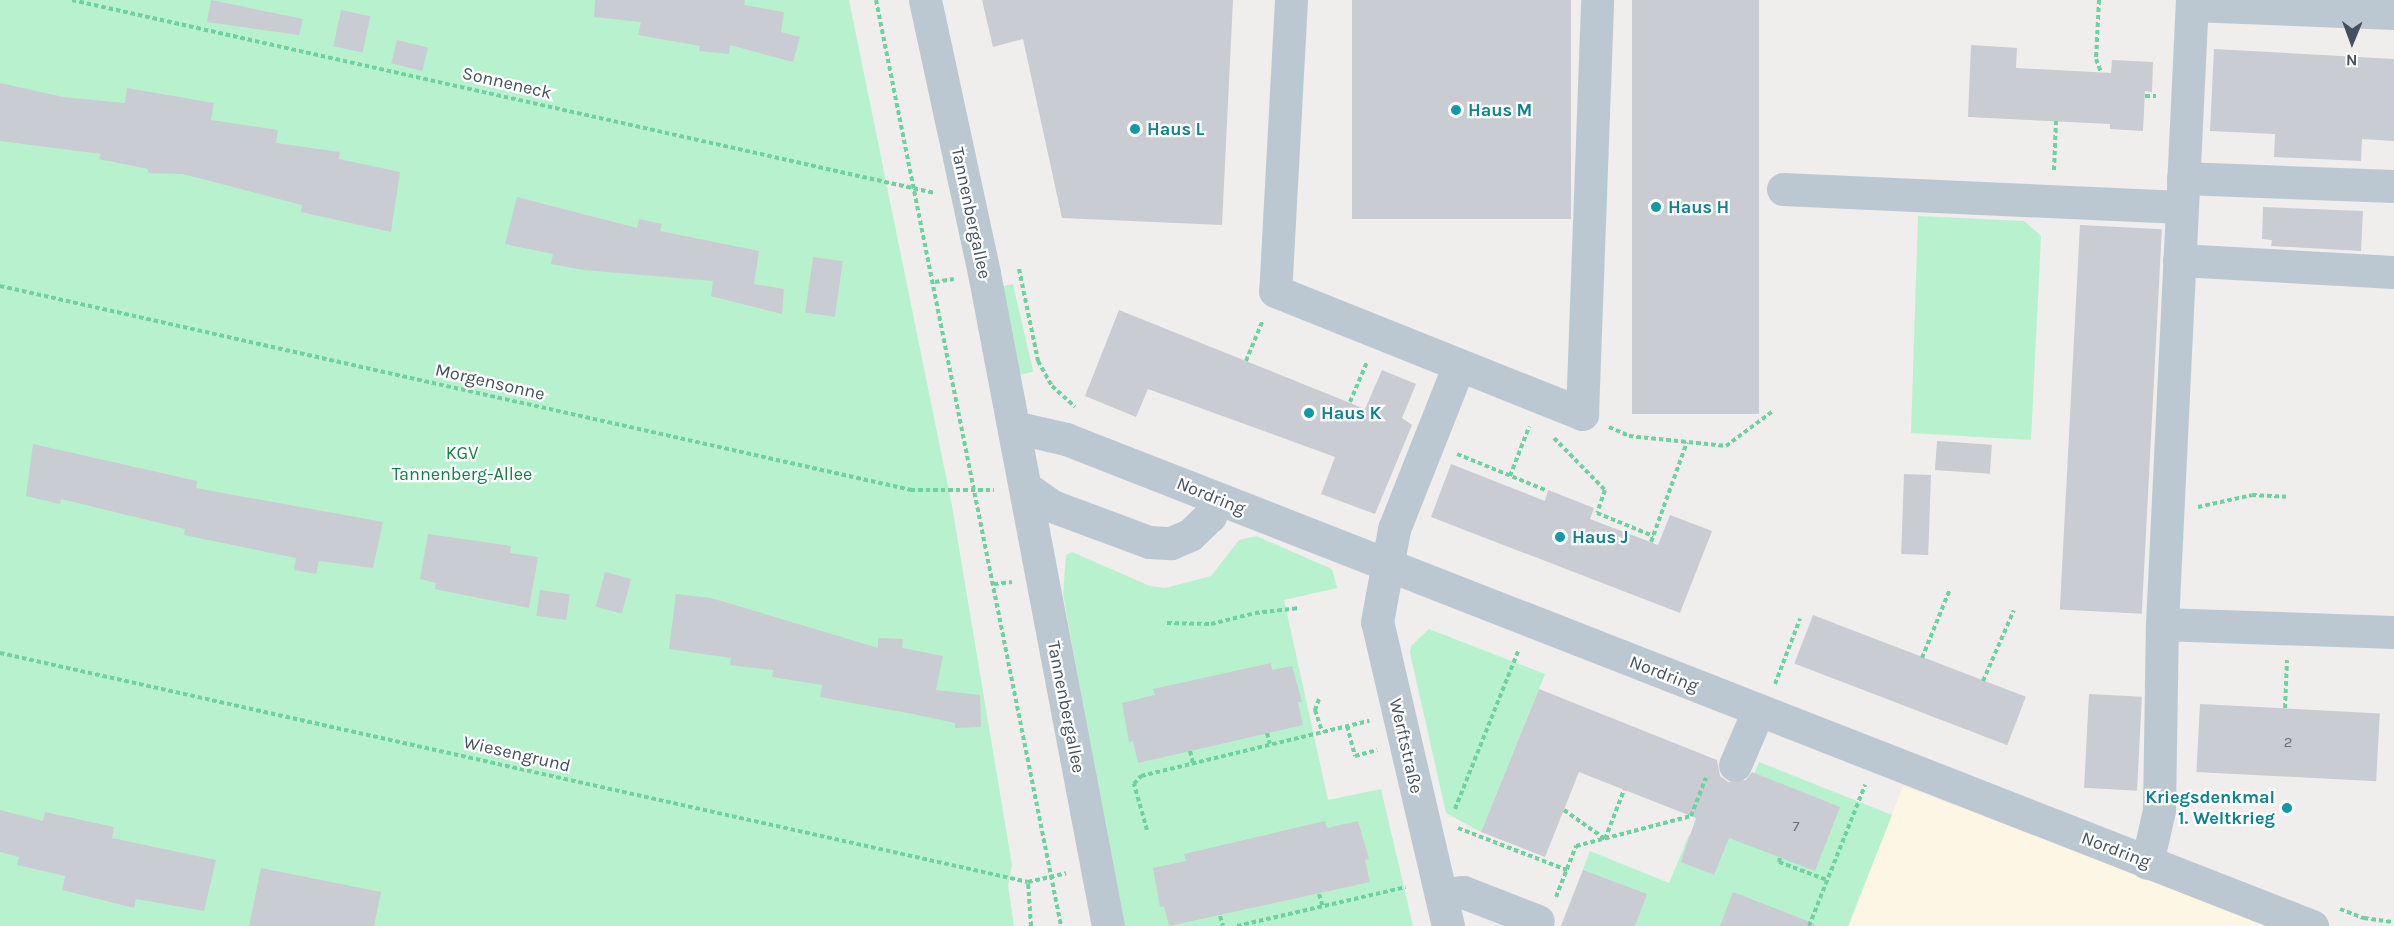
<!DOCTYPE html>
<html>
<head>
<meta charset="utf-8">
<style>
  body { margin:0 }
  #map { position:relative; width:2394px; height:926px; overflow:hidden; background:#f0eded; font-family:Karla,sans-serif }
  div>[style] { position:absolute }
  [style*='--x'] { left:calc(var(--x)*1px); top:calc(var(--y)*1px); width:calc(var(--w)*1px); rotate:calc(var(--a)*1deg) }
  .commercial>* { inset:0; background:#fdf6e4 }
  .green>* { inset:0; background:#b8f1ce; transform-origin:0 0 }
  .building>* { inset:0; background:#c9ccd2; transform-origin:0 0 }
  .path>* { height:4px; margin-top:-2px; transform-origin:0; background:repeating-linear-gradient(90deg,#6ed1a0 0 4.5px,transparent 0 7.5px) }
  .minor>* { height:33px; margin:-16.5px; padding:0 16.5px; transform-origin:16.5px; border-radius:16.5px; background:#bcc8d1 }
  .dots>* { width:16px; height:16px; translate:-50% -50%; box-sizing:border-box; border:3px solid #fff; border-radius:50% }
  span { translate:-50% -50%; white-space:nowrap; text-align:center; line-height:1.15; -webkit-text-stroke:4.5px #fff; paint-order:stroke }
  .number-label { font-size:15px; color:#65707a }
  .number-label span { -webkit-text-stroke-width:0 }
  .street-label { font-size:18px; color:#44515c }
  .culture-label { font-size:18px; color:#0d838f; font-weight:700 }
  .left { translate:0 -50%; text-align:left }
  .right { translate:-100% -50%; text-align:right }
  .park-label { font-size:18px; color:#118149 }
  .north { position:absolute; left:2322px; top:12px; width:60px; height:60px; -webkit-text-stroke:4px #fff; paint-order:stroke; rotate:181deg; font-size:16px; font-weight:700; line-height:24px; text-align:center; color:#44515c }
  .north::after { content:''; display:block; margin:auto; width:21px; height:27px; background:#44515c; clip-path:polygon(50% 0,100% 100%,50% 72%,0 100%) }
</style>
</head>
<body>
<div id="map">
  <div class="commercial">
    <i style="clip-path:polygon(1903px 786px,2279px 926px,1849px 926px)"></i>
  </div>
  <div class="green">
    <i style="clip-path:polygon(0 0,849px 0,952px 506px,1012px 865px,1008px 886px,1014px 926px,0 926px)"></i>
    <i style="clip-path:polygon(1918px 216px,2024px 221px,2041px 236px,2031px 440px,1911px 433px)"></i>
    <i style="left:1013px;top:284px;width:90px;height:16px;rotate:77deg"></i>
    <i style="clip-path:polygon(1256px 536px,1332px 569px,1337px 588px,1284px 600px,1328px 800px,1381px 789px,1413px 926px,1122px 926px,1063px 594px,1066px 555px,1072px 552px,1150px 586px,1165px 588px,1211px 576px,1239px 540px)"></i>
    <i style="clip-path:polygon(1429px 629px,1545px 674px,1481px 832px,1446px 813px,1410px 653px,1411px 646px)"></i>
    <i style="clip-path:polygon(1759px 762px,1892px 815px,1848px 926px,1561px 926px,1590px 851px,1669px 883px,1689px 835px,1724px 849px)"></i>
  </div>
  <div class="building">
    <i style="clip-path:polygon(211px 0,303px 19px,299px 35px,207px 22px)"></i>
    <i style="clip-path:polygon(595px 0,745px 0,744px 5px,784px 12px,781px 32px,800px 37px,793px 62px,730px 45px,729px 54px,699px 51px,700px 46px,638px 35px,641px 22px,594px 17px)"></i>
    <i style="clip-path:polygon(982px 0,1233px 0,1222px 225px,1062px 218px,1023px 39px,993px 47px)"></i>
    <i style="left:1352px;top:0;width:219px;height:219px"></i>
    <i style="left:1632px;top:0;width:127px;height:414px"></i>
    <i style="left:341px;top:10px;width:30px;height:37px;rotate:12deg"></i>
    <i style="left:397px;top:40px;width:32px;height:24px;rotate:14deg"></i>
    <i style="clip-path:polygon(1971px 45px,2017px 48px,2016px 68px,2111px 73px,2112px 60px,2153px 62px,2152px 92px,2145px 91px,2143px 131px,2110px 129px,2110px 124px,1968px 117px)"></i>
    <i style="clip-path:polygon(2214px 49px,2394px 59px,2394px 141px,2362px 139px,2361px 161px,2274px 157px,2275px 134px,2210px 131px)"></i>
    <i style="clip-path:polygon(0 83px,63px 97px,125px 103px,127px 88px,214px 103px,211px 120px,278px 130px,276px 143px,340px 152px,339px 159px,400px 172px,391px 232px,301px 212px,302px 205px,183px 174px,148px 173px,148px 169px,99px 159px,101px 154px,0 141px)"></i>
    <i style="clip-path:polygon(517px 197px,637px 228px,639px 219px,662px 224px,660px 231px,759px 251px,754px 284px,784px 289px,782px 314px,711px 296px,713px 281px,584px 270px,551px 264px,553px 254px,505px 244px)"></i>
    <i style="clip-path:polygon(2263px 207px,2363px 211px,2361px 251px,2271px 246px,2272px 240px,2262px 239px)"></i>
    <i style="left:2080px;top:225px;width:82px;height:385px;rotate:3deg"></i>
    <i style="left:813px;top:257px;width:30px;height:56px;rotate:8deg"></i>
    <i style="clip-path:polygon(1119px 310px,1365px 409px,1382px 370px,1416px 384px,1402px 418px,1412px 425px,1375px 514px,1321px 494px,1335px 457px,1148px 389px,1136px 417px,1085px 396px)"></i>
    <i style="left:1937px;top:441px;width:55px;height:29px;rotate:4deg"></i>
    <i style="clip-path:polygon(33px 444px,197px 481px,196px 488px,383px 522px,373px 568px,319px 561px,316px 574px,294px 570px,296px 558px,184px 535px,185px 529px,61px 499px,60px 504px,26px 496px)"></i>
    <i style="clip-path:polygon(1451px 464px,1545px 501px,1548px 490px,1594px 508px,1590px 519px,1658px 545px,1670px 515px,1712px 531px,1680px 613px,1431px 517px)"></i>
    <i style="left:1904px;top:474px;width:27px;height:80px;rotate:2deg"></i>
    <i style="clip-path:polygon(428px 534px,511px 546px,510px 553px,538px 557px,529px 608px,435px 589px,436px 583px,420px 579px)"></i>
    <i style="left:605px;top:572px;width:27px;height:36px;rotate:15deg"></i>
    <i style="left:540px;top:590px;width:30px;height:26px;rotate:8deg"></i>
    <i style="clip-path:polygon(676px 594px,711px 598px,878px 648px,878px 638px,903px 639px,902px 648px,943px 656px,936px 690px,980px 695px,981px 727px,955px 728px,955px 723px,913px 714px,820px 697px,822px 685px,772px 677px,773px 670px,730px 665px,731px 658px,669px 649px)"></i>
    <i style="left:1813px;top:615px;width:228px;height:52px;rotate:21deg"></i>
    <i style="clip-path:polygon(1271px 663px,1272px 670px,1292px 666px,1302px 702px,1298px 702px,1303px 725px,1138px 763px,1133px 741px,1129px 742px,1122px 703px,1155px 695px,1153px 689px)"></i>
    <i style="clip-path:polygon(1539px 689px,1717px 760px,1720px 776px,1728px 782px,1746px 780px,1752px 772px,1840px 807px,1815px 871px,1729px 838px,1714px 875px,1681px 862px,1696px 818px,1579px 772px,1545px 857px,1481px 832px)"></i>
    <i style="left:2089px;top:694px;width:53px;height:94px;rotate:3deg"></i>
    <i style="left:2200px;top:704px;width:180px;height:68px;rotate:3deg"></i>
    <i style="clip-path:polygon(0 810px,43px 821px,45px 812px,114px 827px,112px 838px,216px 860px,204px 911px,136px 899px,134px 908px,62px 890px,65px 876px,17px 865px,19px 857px,0 852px)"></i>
    <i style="clip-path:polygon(1325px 821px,1327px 828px,1358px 821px,1369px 859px,1365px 860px,1370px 882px,1169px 926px,1164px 906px,1160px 907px,1153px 868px,1186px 861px,1184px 854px)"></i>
    <i style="clip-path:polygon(261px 868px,381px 892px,374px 926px,249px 926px)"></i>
    <i style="clip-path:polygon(1583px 870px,1647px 894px,1635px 926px,1561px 926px)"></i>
    <i style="clip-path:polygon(1733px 892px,1815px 924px,1814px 926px,1720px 926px)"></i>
  </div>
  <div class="path">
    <i style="--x:72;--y:0;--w:884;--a:12.61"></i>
    <i style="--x:876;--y:0;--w:944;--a:78.7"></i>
    <i style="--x:2099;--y:0;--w:59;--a:92.9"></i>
    <i style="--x:2096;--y:59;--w:14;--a:69"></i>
    <i style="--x:2145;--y:96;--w:11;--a:0"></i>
    <i style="--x:2054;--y:170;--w:49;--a:-87.7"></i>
    <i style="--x:1019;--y:269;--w:94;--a:78.3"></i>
    <i style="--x:1038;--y:361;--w:29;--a:61"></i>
    <i style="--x:1052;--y:386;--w:31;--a:42"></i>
    <i style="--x:935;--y:282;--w:19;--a:-9"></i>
    <i style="--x:0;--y:286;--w:934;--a:12.62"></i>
    <i style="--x:911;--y:490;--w:83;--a:0"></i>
    <i style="--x:1246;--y:361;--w:44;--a:-67.5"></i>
    <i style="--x:1350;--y:402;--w:43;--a:-67"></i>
    <i style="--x:1609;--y:427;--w:22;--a:24"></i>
    <i style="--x:1629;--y:436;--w:98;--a:5.9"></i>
    <i style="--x:1726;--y:446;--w:59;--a:-36.7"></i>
    <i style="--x:1554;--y:438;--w:73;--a:45.6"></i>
    <i style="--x:1605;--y:490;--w:24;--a:109"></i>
    <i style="--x:1597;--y:513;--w:61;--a:22.3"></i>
    <i style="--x:1457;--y:454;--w:95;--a:22.2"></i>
    <i style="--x:1510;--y:476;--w:53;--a:-68.8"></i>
    <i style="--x:2198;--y:507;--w:55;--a:-12.5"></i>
    <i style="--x:2252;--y:495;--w:34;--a:3"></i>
    <i style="--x:1651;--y:542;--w:106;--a:-70.2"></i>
    <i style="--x:994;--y:584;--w:18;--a:-6"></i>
    <i style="--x:1167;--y:623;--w:44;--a:1.3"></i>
    <i style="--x:1211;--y:624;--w:45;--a:-14"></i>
    <i style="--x:1255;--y:613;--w:45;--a:-6.3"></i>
    <i style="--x:0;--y:653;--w:1053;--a:12.56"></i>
    <i style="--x:1922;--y:658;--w:74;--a:-67.9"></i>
    <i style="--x:1983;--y:681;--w:77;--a:-66.4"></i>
    <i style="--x:1775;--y:684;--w:70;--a:-69"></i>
    <i style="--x:1319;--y:699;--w:12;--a:110"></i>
    <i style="--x:1315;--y:710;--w:23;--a:72"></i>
    <i style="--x:2285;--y:708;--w:48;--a:-87.6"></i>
    <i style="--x:1347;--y:726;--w:31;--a:75"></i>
    <i style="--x:1355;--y:756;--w:23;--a:-15"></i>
    <i style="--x:1267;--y:733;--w:11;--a:75"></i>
    <i style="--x:1190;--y:751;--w:12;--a:76"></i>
    <i style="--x:1455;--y:809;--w:172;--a:-68.2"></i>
    <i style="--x:1564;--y:810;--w:50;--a:35.3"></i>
    <i style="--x:1605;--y:839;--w:53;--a:-68.8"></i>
    <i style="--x:1458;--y:828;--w:117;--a:21.1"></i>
    <i style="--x:1147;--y:830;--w:48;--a:-105.8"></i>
    <i style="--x:1134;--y:784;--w:11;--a:-49"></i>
    <i style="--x:1141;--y:776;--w:235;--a:-13.6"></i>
    <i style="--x:1780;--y:858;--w:4;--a:104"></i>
    <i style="--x:1779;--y:862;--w:51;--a:20.6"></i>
    <i style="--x:1319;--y:894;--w:14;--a:73"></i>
    <i style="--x:1556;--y:897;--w:55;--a:-68.6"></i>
    <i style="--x:1576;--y:846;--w:119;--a:-14.6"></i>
    <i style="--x:1691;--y:816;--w:41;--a:-68.5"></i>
    <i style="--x:2340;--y:909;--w:26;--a:21"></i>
    <i style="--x:2364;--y:918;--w:30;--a:8"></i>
    <i style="--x:1220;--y:916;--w:10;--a:73"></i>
    <i style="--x:1031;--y:926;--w:44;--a:-93.9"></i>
    <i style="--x:1028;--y:882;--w:39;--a:-13"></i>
    <i style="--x:1237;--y:926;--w:173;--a:-13"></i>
    <i style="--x:1809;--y:926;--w:152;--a:-68.3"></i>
  </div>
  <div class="minor">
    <i style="--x:925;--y:0;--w:279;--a:77.8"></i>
    <i style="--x:984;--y:273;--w:665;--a:79.25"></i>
    <i style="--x:1291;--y:0;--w:291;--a:93.1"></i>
    <i style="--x:1275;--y:291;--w:331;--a:21.8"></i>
    <i style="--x:1582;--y:414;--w:414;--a:-87.9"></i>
    <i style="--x:2192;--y:5;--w:202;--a:2.3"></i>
    <i style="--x:2183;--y:178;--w:211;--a:2.2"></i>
    <i style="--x:1783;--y:189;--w:398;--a:2.6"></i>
    <i style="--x:2179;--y:260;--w:215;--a:3.2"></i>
    <i style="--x:1014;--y:427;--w:53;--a:13"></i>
    <i style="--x:1066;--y:439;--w:1338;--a:21.35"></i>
    <i style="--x:1025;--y:487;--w:33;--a:35"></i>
    <i style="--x:1052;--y:506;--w:103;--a:20.4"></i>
    <i style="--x:1149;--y:542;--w:22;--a:3"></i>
    <i style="--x:1171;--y:543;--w:21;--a:-23"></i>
    <i style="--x:1190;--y:535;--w:28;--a:-44"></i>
    <i style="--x:1210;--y:516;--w:19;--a:-69"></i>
    <i style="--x:2162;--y:624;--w:232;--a:2"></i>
    <i style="--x:1735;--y:765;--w:59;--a:-66.9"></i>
    <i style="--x:2147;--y:863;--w:54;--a:-77.2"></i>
    <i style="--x:2159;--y:810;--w:186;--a:-89.1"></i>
    <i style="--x:2162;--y:624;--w:625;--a:-87.25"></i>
    <i style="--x:1441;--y:895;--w:22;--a:-8"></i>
    <i style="--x:1463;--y:892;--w:80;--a:21.1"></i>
    <i style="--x:1448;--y:926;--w:312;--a:-103.1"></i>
    <i style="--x:1377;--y:622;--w:95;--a:-79.6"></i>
    <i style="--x:1394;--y:529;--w:174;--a:-68.4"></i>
  </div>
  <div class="dots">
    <i style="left:1456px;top:110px;background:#0f9aa8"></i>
    <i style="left:1135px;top:129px;background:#0f9aa8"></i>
    <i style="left:1656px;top:207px;background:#0f9aa8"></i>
    <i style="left:1309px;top:413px;background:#0f9aa8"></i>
    <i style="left:1560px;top:537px;background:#0f9aa8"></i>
    <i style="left:2287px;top:808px;background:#0f9aa8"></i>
  </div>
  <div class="number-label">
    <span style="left:2288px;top:743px">2</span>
    <span style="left:1796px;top:827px">7</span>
  </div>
  <div class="street-label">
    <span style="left:507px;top:83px;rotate:13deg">Sonneneck</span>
    <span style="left:971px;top:213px;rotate:78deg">Tannenbergallee</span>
    <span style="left:490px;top:382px;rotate:13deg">Morgensonne</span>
    <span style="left:1211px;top:496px;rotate:22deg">Nordring</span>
    <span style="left:1664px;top:674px;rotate:21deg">Nordring</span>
    <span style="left:1066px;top:707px;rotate:79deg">Tannenbergallee</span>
    <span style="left:1406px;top:746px;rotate:77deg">Werftstraße</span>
    <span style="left:517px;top:754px;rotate:13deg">Wiesengrund</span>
    <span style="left:2116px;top:850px;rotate:21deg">Nordring</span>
  </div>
  <div class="culture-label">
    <span class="left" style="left:1468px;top:110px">Haus M</span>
    <span class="left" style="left:1147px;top:129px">Haus L</span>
    <span class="left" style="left:1668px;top:207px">Haus H</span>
    <span class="left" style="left:1321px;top:413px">Haus K</span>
    <span class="left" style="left:1572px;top:537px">Haus J</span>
    <span class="right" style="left:2275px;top:808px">Kriegsdenkmal<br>1. Weltkrieg</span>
  </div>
  <div class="park-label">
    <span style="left:462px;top:464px">KGV<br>Tannenberg-Allee</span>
  </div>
  <div class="north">N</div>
</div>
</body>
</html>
